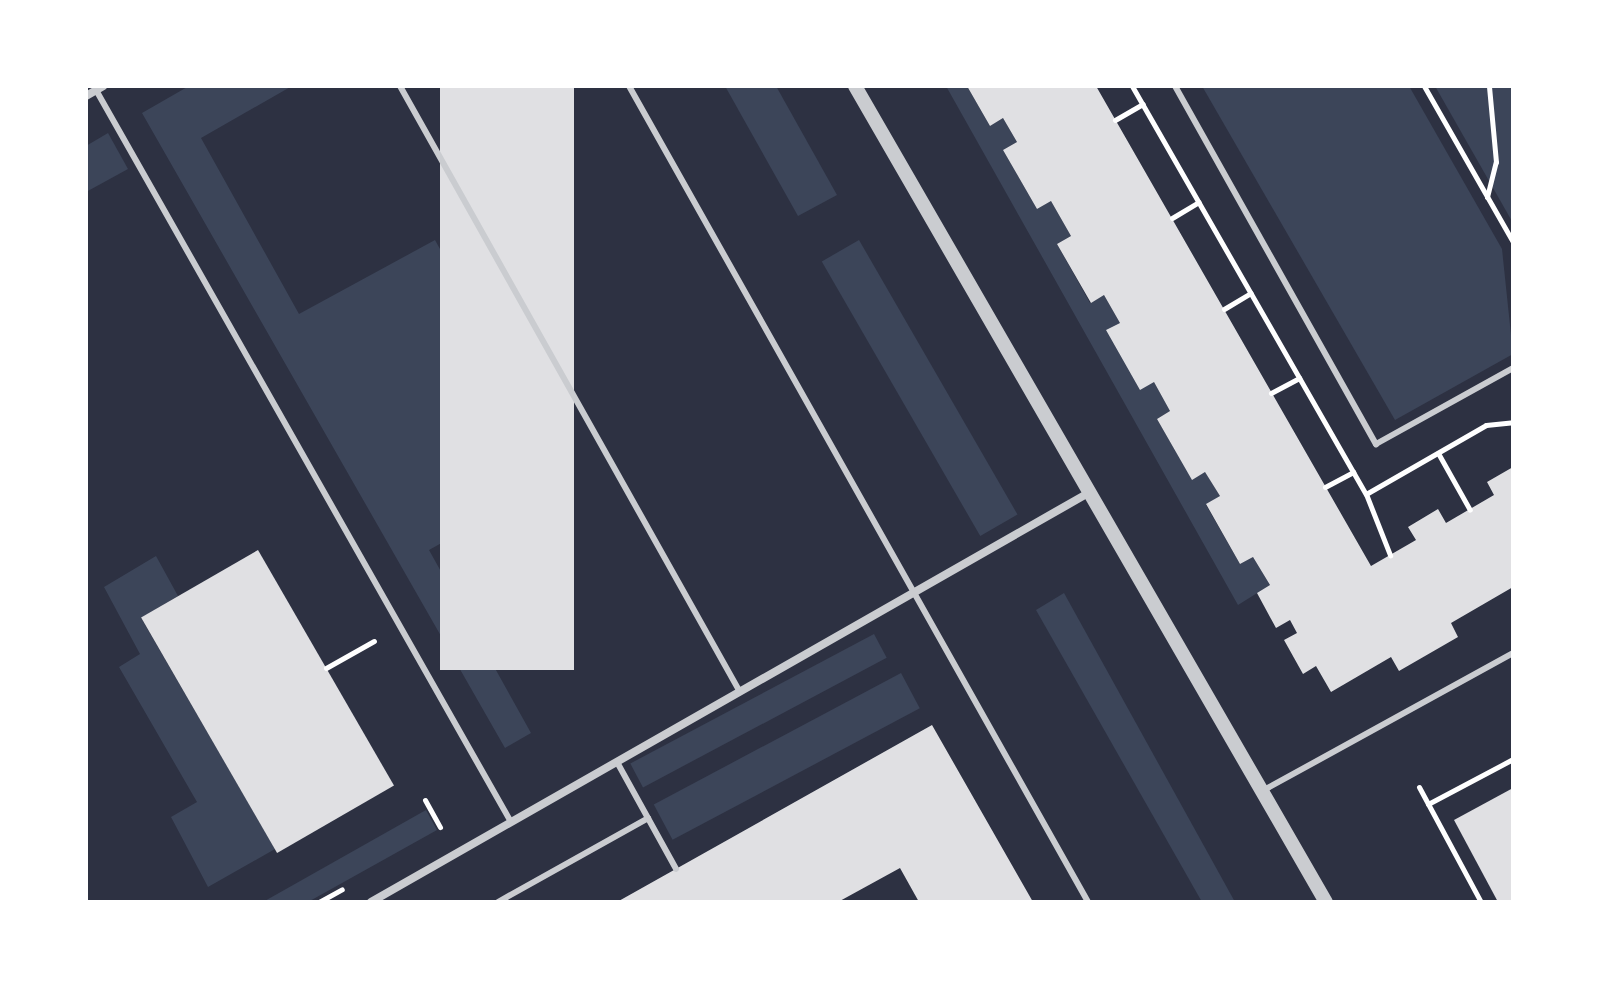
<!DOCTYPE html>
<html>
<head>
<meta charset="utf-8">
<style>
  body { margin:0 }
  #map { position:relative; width:1599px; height:988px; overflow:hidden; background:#2d3142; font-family:"Exo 2",sans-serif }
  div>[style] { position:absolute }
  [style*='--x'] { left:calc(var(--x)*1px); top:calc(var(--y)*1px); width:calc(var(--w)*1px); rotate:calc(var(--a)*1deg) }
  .green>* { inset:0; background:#3c4559; transform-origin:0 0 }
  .building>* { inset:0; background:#e0e0e3; transform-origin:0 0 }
  .path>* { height:5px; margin:-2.5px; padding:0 2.5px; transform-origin:2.5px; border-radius:2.5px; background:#fff }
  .service>* { height:6px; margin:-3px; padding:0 3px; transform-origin:3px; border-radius:3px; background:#caccd0 }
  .minor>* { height:8px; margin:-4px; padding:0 4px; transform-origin:4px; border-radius:4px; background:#caccd0 }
  .tertiary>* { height:14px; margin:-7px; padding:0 7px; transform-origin:7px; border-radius:7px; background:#caccd0 }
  span { translate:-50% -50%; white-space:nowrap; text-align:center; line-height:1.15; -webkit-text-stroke:6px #fff; paint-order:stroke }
  .frame { position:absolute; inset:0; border:88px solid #fff; pointer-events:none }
</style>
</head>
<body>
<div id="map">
  <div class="green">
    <i style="clip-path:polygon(189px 86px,292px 86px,201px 138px,299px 314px,435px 240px,565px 474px,429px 550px,531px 733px,505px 748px,142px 113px)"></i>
    <i style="clip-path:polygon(725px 86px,776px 86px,837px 195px,798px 216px)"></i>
    <i style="clip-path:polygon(946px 86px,967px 86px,990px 126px,1003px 118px,1017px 142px,1003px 150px,1037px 209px,1051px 201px,1071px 236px,1057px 244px,1090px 303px,1104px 295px,1120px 323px,1107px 330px,1154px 382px,1170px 411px,1157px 419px,1192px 479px,1205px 472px,1220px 496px,1206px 505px,1240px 564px,1253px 557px,1270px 585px,1238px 605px)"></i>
    <i style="clip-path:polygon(1202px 86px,1409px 86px,1502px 249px,1513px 354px,1395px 420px)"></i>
    <i style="clip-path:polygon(1435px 86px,1513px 86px,1513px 223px)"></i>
    <i style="clip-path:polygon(108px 133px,128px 169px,86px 192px,86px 146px)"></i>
    <i style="left:859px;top:240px;width:317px;height:43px;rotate:60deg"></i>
    <i style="clip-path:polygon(156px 556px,178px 596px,141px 618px,275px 849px,208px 887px,171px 817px,197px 802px,119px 667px,140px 654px,104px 587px)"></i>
    <i style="clip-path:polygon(1064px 593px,1235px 902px,1202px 902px,1036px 610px)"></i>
    <i style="left:874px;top:634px;width:27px;height:276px;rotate:62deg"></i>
    <i style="left:901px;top:673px;width:40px;height:280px;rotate:62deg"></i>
    <i style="clip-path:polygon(426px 810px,437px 830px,308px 902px,263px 902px)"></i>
  </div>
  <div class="building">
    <i style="left:440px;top:86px;width:134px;height:584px"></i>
    <i style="clip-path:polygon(967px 86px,1096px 86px,1371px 566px,1416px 540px,1408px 527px,1438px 509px,1446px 523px,1494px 495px,1487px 482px,1513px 467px,1513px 587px,1451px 623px,1458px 637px,1399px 671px,1391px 657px,1331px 692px,1316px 666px,1303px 674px,1284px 640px,1297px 633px,1290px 620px,1276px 628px,1257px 593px,1270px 585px,1253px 557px,1240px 564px,1206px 504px,1220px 496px,1205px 472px,1192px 480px,1157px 419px,1170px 411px,1154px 382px,1140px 390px,1106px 330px,1120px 323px,1104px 295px,1091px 303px,1057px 244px,1071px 236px,1051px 201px,1037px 209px,1003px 150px,1017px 142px,1003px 118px,990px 126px)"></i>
    <i style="left:258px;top:550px;width:272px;height:135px;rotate:60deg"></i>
    <i style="clip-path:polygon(932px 725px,1033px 902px,919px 902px,900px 868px,838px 902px,617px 902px)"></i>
    <i style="clip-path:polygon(1513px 788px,1513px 902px,1498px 902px,1454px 820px)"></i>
  </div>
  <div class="path">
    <i style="--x:1132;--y:86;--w:470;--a:60.2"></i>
    <i style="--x:1366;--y:494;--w:138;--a:-29.9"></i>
    <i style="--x:1486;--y:425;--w:27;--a:-6"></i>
    <i style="--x:1424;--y:86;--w:180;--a:60.3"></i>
    <i style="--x:1115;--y:120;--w:32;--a:-30"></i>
    <i style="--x:1487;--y:197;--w:36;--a:-76"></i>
    <i style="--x:1496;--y:162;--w:76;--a:-95.3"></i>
    <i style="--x:1172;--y:218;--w:31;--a:-31"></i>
    <i style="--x:1224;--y:309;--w:31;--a:-31"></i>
    <i style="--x:1271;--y:393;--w:32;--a:-28"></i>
    <i style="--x:1438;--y:453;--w:65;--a:60.7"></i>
    <i style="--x:1325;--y:487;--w:32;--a:-28"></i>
    <i style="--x:1366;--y:494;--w:66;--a:68.5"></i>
    <i style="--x:326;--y:668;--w:55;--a:-29.4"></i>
    <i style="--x:1419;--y:787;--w:131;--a:61.7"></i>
    <i style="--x:425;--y:800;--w:31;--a:61"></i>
    <i style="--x:1428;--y:804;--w:96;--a:-27.9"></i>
    <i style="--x:319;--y:902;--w:26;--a:-29"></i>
  </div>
  <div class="service">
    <i style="--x:400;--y:86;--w:695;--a:60.71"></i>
    <i style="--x:629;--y:86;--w:936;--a:60.64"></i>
    <i style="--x:1175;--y:86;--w:411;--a:60.7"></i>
    <i style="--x:1376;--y:444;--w:157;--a:-29"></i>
    <i style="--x:96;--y:90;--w:841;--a:60.45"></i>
    <i style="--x:617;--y:762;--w:122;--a:61.1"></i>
    <i style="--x:1264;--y:790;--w:284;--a:-28.8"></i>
    <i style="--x:498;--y:902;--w:172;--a:-29.2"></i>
  </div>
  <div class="minor">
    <i style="--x:86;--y:96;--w:20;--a:-30"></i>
    <i style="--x:371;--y:902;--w:828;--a:-29.69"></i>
  </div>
  <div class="tertiary">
    <i style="--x:855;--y:86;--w:942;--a:60.01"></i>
  </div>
  <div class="frame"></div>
</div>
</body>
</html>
